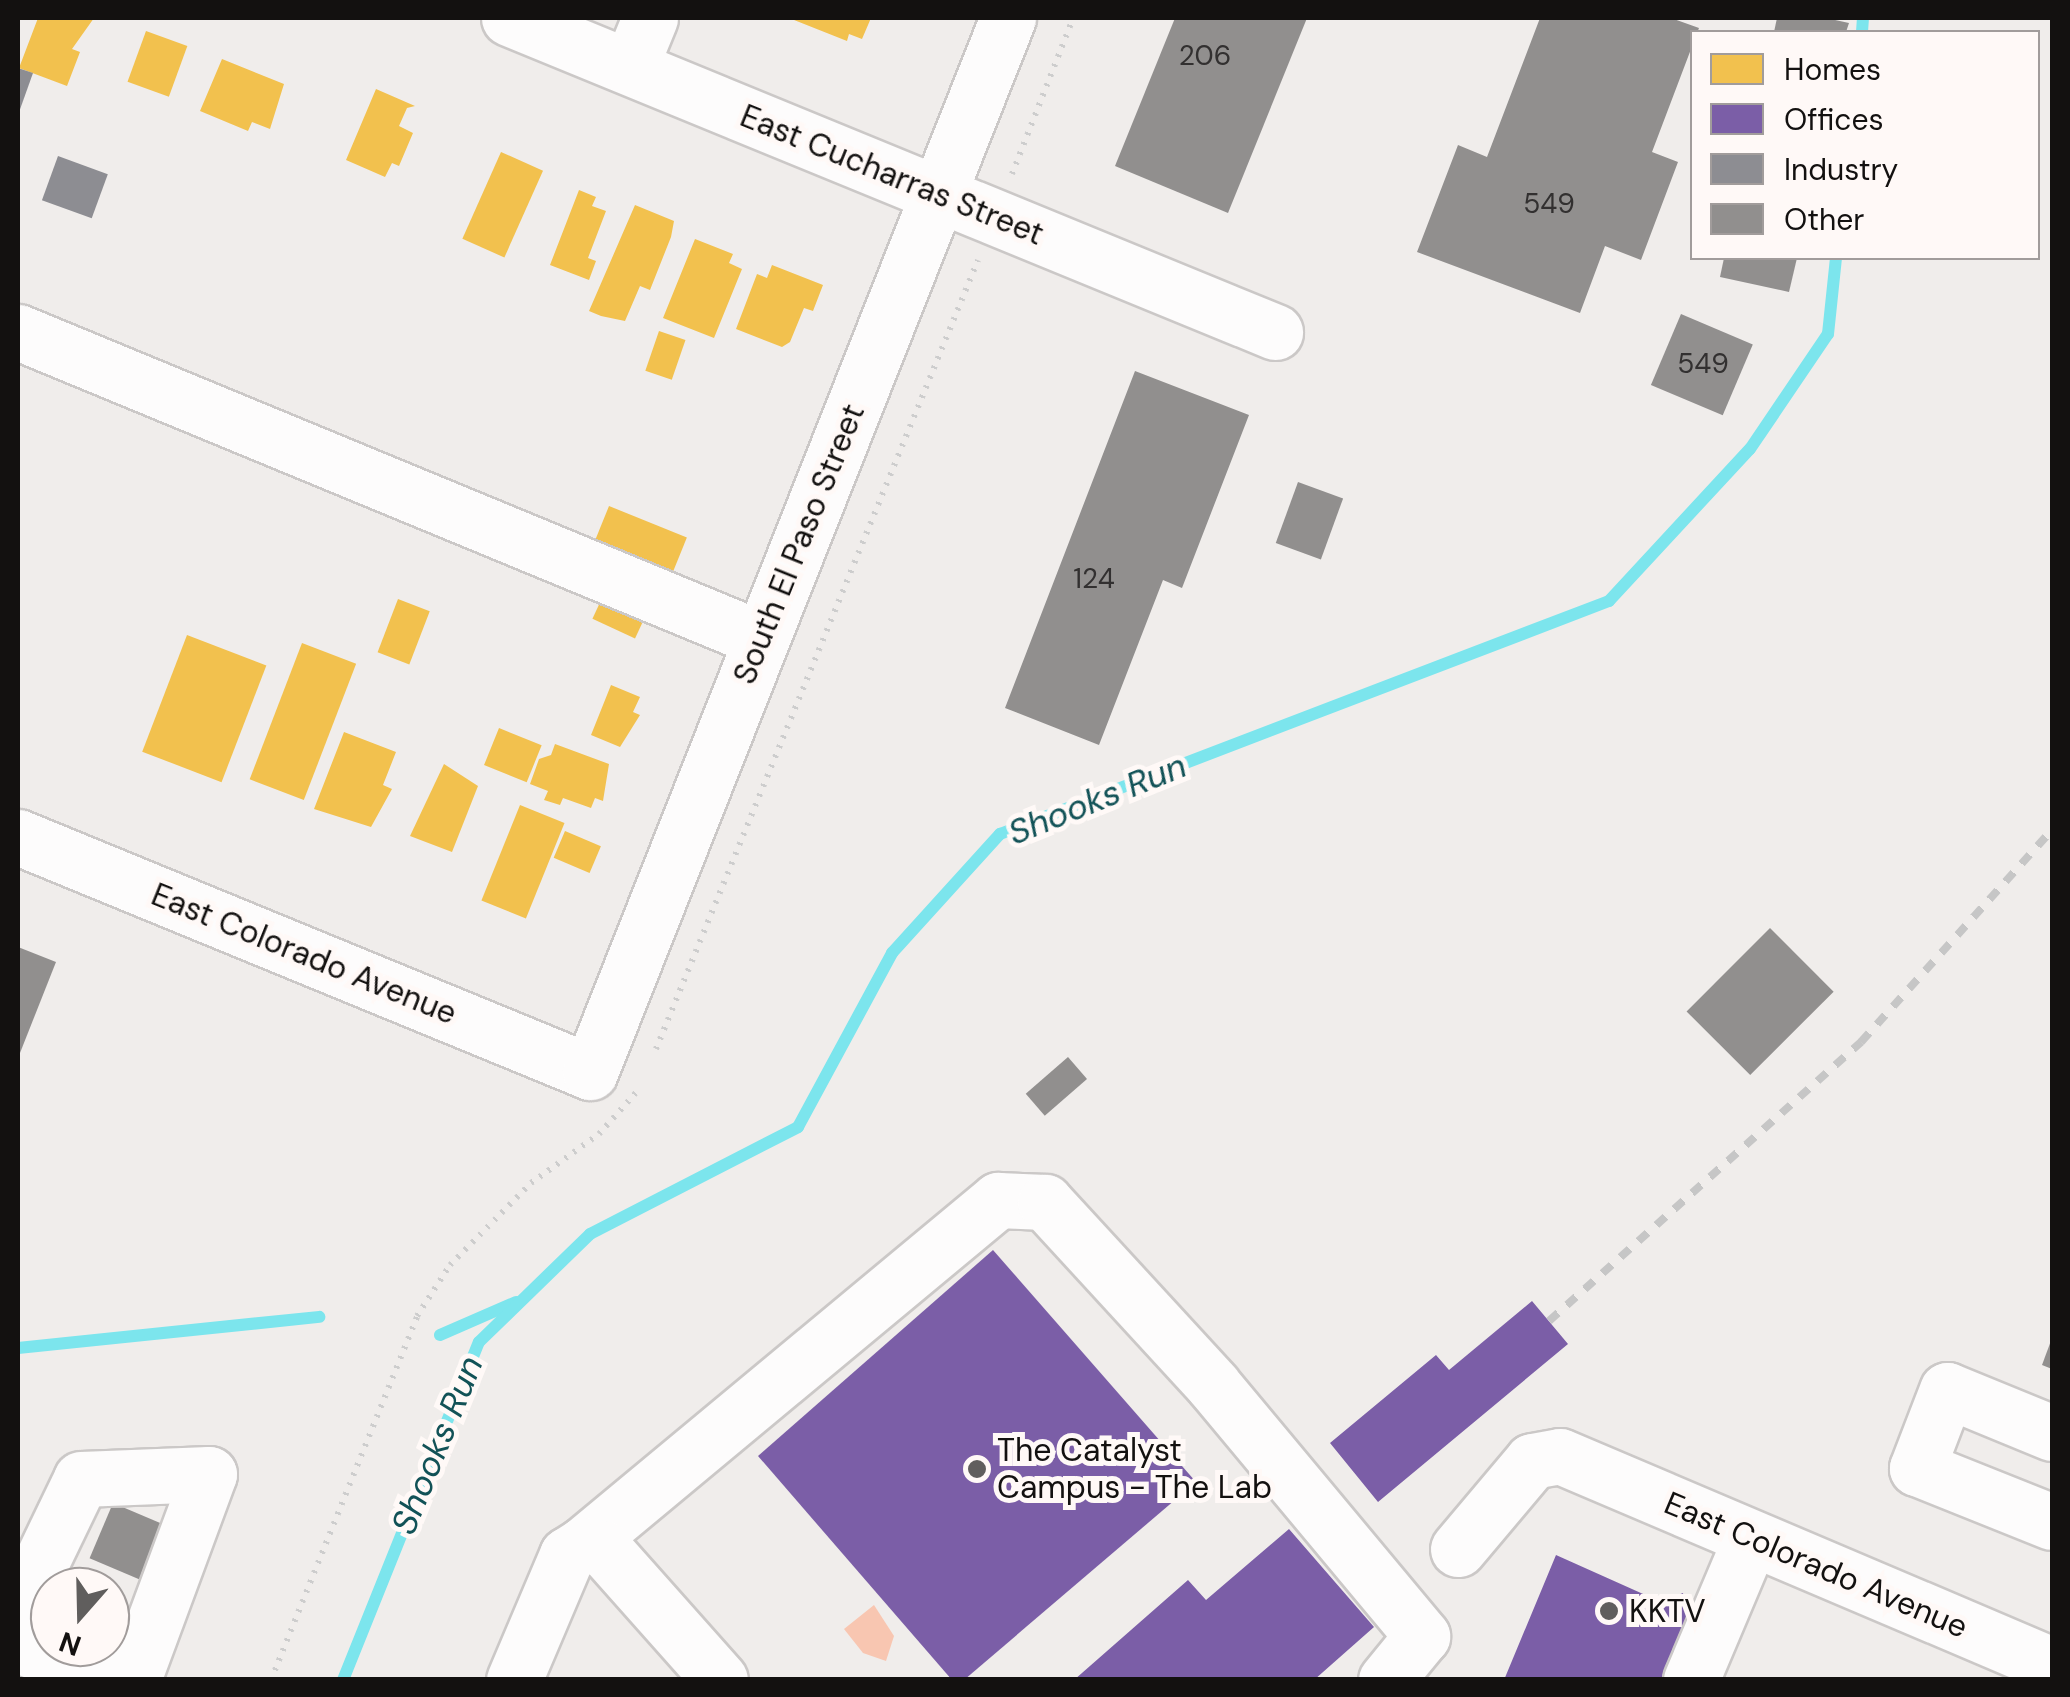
<!DOCTYPE html>
<html>
<head>
<meta charset="utf-8">
<style>
  body { margin:0 }
  #map { position:relative; width:2070px; height:1697px; overflow:hidden; background:#f0edeb; font-family:"DM Sans",sans-serif }
  div>[style] { position:absolute }
  [style*='--x'] { left:calc(var(--x)*1px); top:calc(var(--y)*1px); width:calc(var(--w)*1px); rotate:calc(var(--a)*1deg) }
  .green>* { inset:0; background:#f8c6b1 }
  .homes>* { inset:0; background:#f2c14e; transform-origin:0 0 }
  .offices>* { inset:0; background:#7b5ea7 }
  .industry>* { inset:0; background:#8d8d92; transform-origin:0 0 }
  .stream>* { height:12px; margin:-6px; padding:0 6px; transform-origin:6px; border-radius:6px; background:#7ce5ed }
  .building>* { inset:0; background:#918f8e; transform-origin:0 0 }
  .path>* { height:6px; margin-top:-3px; transform-origin:0; background:repeating-linear-gradient(90deg,#cdcdcd 0 2.5px,transparent 0 10.5px) }
  .roads { filter:drop-shadow(2px 0 #cbc8c7) drop-shadow(-2px 0 #cbc8c7) drop-shadow(0 2px #cbc8c7) drop-shadow(0 -2px #cbc8c7) }
  .minor>* { height:55px; margin:-27.5px; padding:0 27.5px; transform-origin:27.5px; border-radius:27.5px; background:#fdfcfc }
  .rail>* { height:8px; margin-top:-4px; transform-origin:0; background:repeating-linear-gradient(90deg,#c6c6c6 0 12px,transparent 0 24px) }
  .dots>* { width:28px; height:28px; translate:-50% -50%; box-sizing:border-box; border:5px solid #fff9f7; border-radius:50% }
  span { translate:-50% -50%; white-space:nowrap; text-align:center; line-height:1.15; -webkit-text-stroke:10px #fff9f7; paint-order:stroke }
  .number-label { font-size:28px; color:#323030 }
  .number-label span { -webkit-text-stroke-width:0 }
  .street-label { font-size:32px; color:#131110 }
  .poi-label { font-size:32px; color:#131110 }
  .left { translate:0 -50%; text-align:left }
  .water-label { font-size:35px; color:#125257; font-style:italic }
  .frame { position:absolute; inset:0; border:20px solid #131110; pointer-events:none }
  .legend { position:absolute; left:1690px; top:30px; width:350px; height:230px; box-sizing:border-box; background:#fff9f7; border:2px solid #a19c9b; margin:0; padding:12px 18px; list-style:none; font-size:30px; color:#131110 }
  .legend li { display:flex; align-items:center; gap:20px; height:50px }
  .legend b { width:50px; border:2px solid #a19c9b }
  .north { position:absolute; left:30px; top:1567px; width:100px; height:100px; box-sizing:border-box; background:#fff9f7; border:2px solid #a19c9b; border-radius:50%; rotate:200deg; font-size:28px; font-weight:700; line-height:40px; text-align:center; color:#131110 }
  .north::after { content:''; display:block; margin:auto; width:35px; height:45px; background:#605e5d; clip-path:polygon(50% 0,100% 100%,50% 72%,0 100%) }
</style>
</head>
<body>
<div id="map">
  <div class="green">
    <i style="clip-path:polygon(874px 1605px,894px 1636px,886px 1661px,863px 1653px,844px 1629px)"></i>
  </div>
  <div class="homes">
    <i style="clip-path:polygon(38px 18px,94px 18px,72px 49px,80px 52px,67px 86px,19px 68px)"></i>
    <i style="clip-path:polygon(789px 18px,871px 18px,862px 39px,849px 34px,847px 41px)"></i>
    <i style="left:146px;top:31px;width:44px;height:54px;rotate:20deg"></i>
    <i style="clip-path:polygon(222px 59px,284px 84px,270px 129px,252px 122px,248px 131px,200px 111px)"></i>
    <i style="clip-path:polygon(376px 89px,415px 106px,407px 108px,399px 126px,413px 133px,399px 166px,392px 163px,385px 177px,346px 160px)"></i>
    <i style="left:501px;top:152px;width:46px;height:95px;rotate:24deg"></i>
    <i style="clip-path:polygon(579px 190px,596px 197px,592px 206px,606px 211px,588px 258px,596px 261px,589px 280px,550px 265px)"></i>
    <i style="clip-path:polygon(635px 205px,674px 221px,671px 237px,650px 290px,640px 286px,625px 321px,601px 316px,589px 311px)"></i>
    <i style="clip-path:polygon(695px 239px,733px 254px,729px 263px,742px 269px,714px 338px,663px 318px)"></i>
    <i style="clip-path:polygon(772px 265px,823px 285px,813px 311px,804px 308px,790px 342px,782px 347px,736px 329px,757px 274px,767px 278px)"></i>
    <i style="left:659px;top:331px;width:28px;height:42px;rotate:19deg"></i>
    <i style="left:609px;top:506px;width:84px;height:50px;rotate:22deg"></i>
    <i style="left:603px;top:596px;width:47px;height:25px;rotate:25deg"></i>
    <i style="left:398px;top:599px;width:34px;height:57px;rotate:21deg"></i>
    <i style="left:187px;top:635px;width:85px;height:125px;rotate:21deg"></i>
    <i style="left:302px;top:643px;width:58px;height:146px;rotate:21deg"></i>
    <i style="clip-path:polygon(611px 685px,640px 697px,633px 712px,640px 715px,620px 747px,591px 735px)"></i>
    <i style="left:499px;top:728px;width:46px;height:40px;rotate:22deg"></i>
    <i style="clip-path:polygon(344px 732px,396px 752px,383px 785px,392px 789px,371px 827px,314px 809px)"></i>
    <i style="clip-path:polygon(555px 744px,609px 764px,603px 801px,595px 798px,591px 808px,563px 798px,560px 805px,544px 800px,548px 791px,530px 784px,539px 759px,551px 755px)"></i>
    <i style="clip-path:polygon(444px 764px,478px 786px,452px 852px,410px 836px)"></i>
    <i style="left:520px;top:805px;width:48px;height:103px;rotate:22deg"></i>
    <i style="left:565px;top:831px;width:39px;height:29px;rotate:23deg"></i>
  </div>
  <div class="offices">
    <i style="clip-path:polygon(993px 1250px,1196px 1482px,964px 1680px,952px 1680px,758px 1456px)"></i>
    <i style="clip-path:polygon(1532px 1301px,1568px 1344px,1378px 1502px,1330px 1443px,1436px 1355px,1449px 1370px)"></i>
    <i style="clip-path:polygon(1289px 1529px,1374px 1627px,1314px 1680px,1074px 1680px,1188px 1580px,1206px 1600px)"></i>
    <i style="clip-path:polygon(1556px 1555px,1661px 1602px,1683px 1593px,1687px 1619px,1674px 1680px,1504px 1680px)"></i>
  </div>
  <div class="industry">
    <i style="clip-path:polygon(18px 68px,33px 73px,18px 115px)"></i>
    <i style="left:58px;top:156px;width:53px;height:47px;rotate:20deg"></i>
  </div>
  <div class="stream">
    <i style="--x:1862;--y:32;--w:14;--a:-86"></i>
    <i style="--x:440;--y:1335;--w:83;--a:-23.5"></i>
    <i style="--x:18;--y:1348;--w:303;--a:-5.9"></i>
    <i style="--x:343;--y:1680;--w:364;--a:-68.1"></i>
    <i style="--x:479;--y:1342;--w:155;--a:-44.2"></i>
    <i style="--x:590;--y:1234;--w:234;--a:-27.2"></i>
    <i style="--x:798;--y:1127;--w:198;--a:-61.6"></i>
    <i style="--x:892;--y:953;--w:161;--a:-47.8"></i>
    <i style="--x:1000;--y:834;--w:652;--a:-20.94"></i>
    <i style="--x:1609;--y:601;--w:207;--a:-47.2"></i>
    <i style="--x:1750;--y:449;--w:139;--a:-55.9"></i>
    <i style="--x:1828;--y:334;--w:76;--a:-84"></i>
  </div>
  <div class="building">
    <i style="clip-path:polygon(1175px 18px,1307px 18px,1228px 213px,1115px 166px)"></i>
    <i style="clip-path:polygon(1540px 18px,1671px 18px,1699px 28px,1652px 152px,1678px 162px,1641px 260px,1605px 246px,1580px 313px,1417px 252px,1458px 145px,1487px 157px)"></i>
    <i style="clip-path:polygon(1777px 18px,1826px 18px,1849px 23px,1846px 32px,1774px 32px)"></i>
    <i style="clip-path:polygon(1724px 258px,1797px 258px,1789px 292px,1720px 277px)"></i>
    <i style="left:1681px;top:314px;width:78px;height:77px;rotate:23deg"></i>
    <i style="clip-path:polygon(1135px 371px,1249px 415px,1182px 588px,1163px 580px,1099px 745px,1005px 708px)"></i>
    <i style="left:1298px;top:482px;width:48px;height:65px;rotate:20deg"></i>
    <i style="left:1770px;top:928px;width:90px;height:118px;rotate:45deg"></i>
    <i style="clip-path:polygon(18px 947px,56px 962px,18px 1058px)"></i>
    <i style="left:1068px;top:1057px;width:29px;height:56px;rotate:49deg"></i>
    <i style="clip-path:polygon(2052px 1338px,2052px 1369px,2042px 1365px)"></i>
    <i style="left:113px;top:1503px;width:57px;height:60px;rotate:23deg"></i>
  </div>
  <div class="path">
    <i style="--x:1012;--y:174;--w:168;--a:-68.6"></i>
    <i style="--x:656;--y:1049;--w:852;--a:-67.8"></i>
    <i style="--x:271;--y:1680;--w:392;--a:-68.1"></i>
    <i style="--x:417;--y:1316;--w:61;--a:-57.1"></i>
    <i style="--x:450;--y:1265;--w:115;--a:-45.4"></i>
    <i style="--x:531;--y:1183;--w:84;--a:-35.8"></i>
    <i style="--x:599;--y:1134;--w:62;--a:-48.3"></i>
  </div>
  <div class="roads">
    <div class="minor">
      <i style="--x:509;--y:18;--w:828;--a:22.29"></i>
      <i style="--x:630;--y:67;--w:53;--a:-67.8"></i>
      <i style="--x:18;--y:332;--w:804;--a:22.45"></i>
      <i style="--x:18;--y:837;--w:618;--a:22.33"></i>
      <i style="--x:590;--y:1072;--w:1134;--a:-68.37"></i>
      <i style="--x:2052;--y:1433;--w:113;--a:-157.7"></i>
      <i style="--x:1947;--y:1390;--w:84;--a:111"></i>
      <i style="--x:1917;--y:1468;--w:145;--a:21.8"></i>
      <i style="--x:583;--y:1545;--w:540;--a:-39.74"></i>
      <i style="--x:998;--y:1200;--w:47;--a:2.4"></i>
      <i style="--x:1045;--y:1202;--w:248;--a:47.4"></i>
      <i style="--x:1213;--y:1385;--w:327;--a:50.2"></i>
      <i style="--x:1422;--y:1636;--w:57;--a:129.3"></i>
      <i style="--x:1458;--y:1549;--w:115;--a:-49.9"></i>
      <i style="--x:1532;--y:1461;--w:28;--a:-10"></i>
      <i style="--x:1560;--y:1456;--w:535;--a:23.02"></i>
      <i style="--x:18;--y:1610;--w:145;--a:-64.3"></i>
      <i style="--x:81;--y:1479;--w:128;--a:-2.2"></i>
      <i style="--x:209;--y:1474;--w:220;--a:110.3"></i>
      <i style="--x:18;--y:1645;--w:97;--a:21.3"></i>
      <i style="--x:514;--y:1680;--w:136;--a:-67"></i>
      <i style="--x:567;--y:1555;--w:19;--a:-32"></i>
      <i style="--x:583;--y:1545;--w:20;--a:9"></i>
      <i style="--x:603;--y:1548;--w:176;--a:48.4"></i>
      <i style="--x:1691;--y:1680;--w:154;--a:-67.1"></i>
    </div>
  </div>
  <div class="rail">
    <i style="--x:1549;--y:1321;--w:419;--a:-41.8"></i>
    <i style="--x:1861;--y:1042;--w:285;--a:-48"></i>
  </div>
  <div class="dots">
    <i style="left:977px;top:1469px;background:#605e5d"></i>
    <i style="left:1609px;top:1611px;background:#605e5d"></i>
  </div>
  <div class="number-label">
    <span style="left:1205px;top:56px">206</span>
    <span style="left:1549px;top:204px">549</span>
    <span style="left:1703px;top:364px">549</span>
    <span style="left:1094px;top:579px">124</span>
  </div>
  <div class="street-label">
    <span style="left:892px;top:175px;rotate:22deg">East Cucharras Street</span>
    <span style="left:799px;top:544px;rotate:-68deg">South El Paso Street</span>
    <span style="left:304px;top:954px;rotate:22deg">East Colorado Avenue</span>
    <span style="left:1816px;top:1565px;rotate:23deg">East Colorado Avenue</span>
  </div>
  <div class="poi-label">
    <span class="left" style="left:997px;top:1469px">The Catalyst<br>Campus - The Lab</span>
    <span class="left" style="left:1629px;top:1611px">KKTV</span>
  </div>
  <div class="water-label">
    <span style="left:1097px;top:799px;rotate:-22deg">Shooks Run</span>
    <span style="left:437px;top:1445px;rotate:-68deg">Shooks Run</span>
  </div>
  <div class="frame"></div>
  <ul class="legend">
  <li><b style="height:28px;background:#f2c14e"></b>Homes</li>
  <li><b style="height:28px;background:#7b5ea7"></b>Offices</li>
  <li><b style="height:28px;background:#8d8d92"></b>Industry</li>
  <li><b style="height:28px;background:#918f8e"></b>Other</li>
  </ul>
  <div class="north">N</div>
</div>
</body>
</html>
